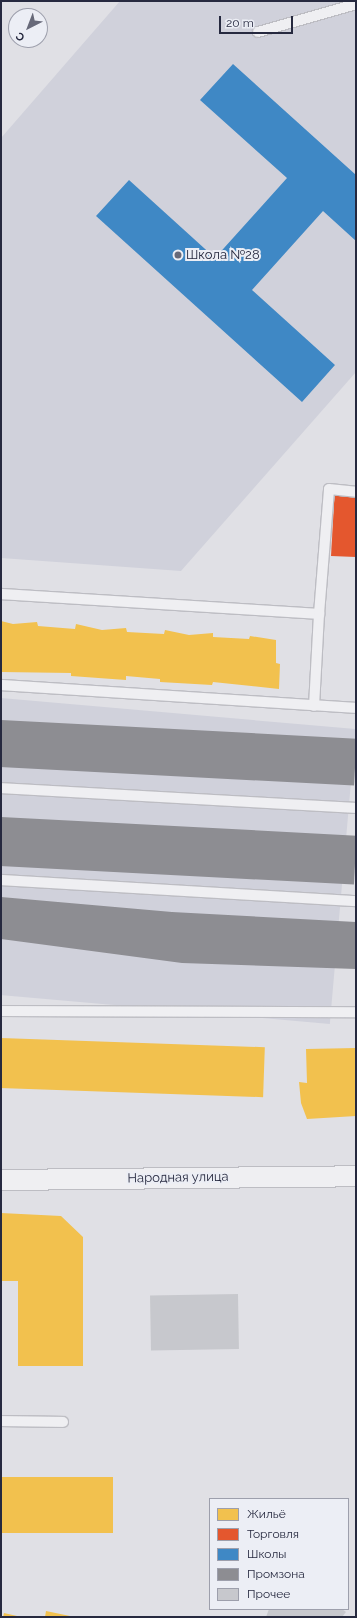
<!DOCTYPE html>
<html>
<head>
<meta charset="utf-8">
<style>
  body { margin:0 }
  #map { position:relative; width:357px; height:1618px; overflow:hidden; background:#e0e0e5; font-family:Raleway,sans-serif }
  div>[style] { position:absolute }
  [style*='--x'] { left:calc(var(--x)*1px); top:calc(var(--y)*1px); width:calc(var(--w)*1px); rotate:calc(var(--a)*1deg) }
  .built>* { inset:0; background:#d0d1db; transform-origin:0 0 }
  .homes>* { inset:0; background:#f2c14e; transform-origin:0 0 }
  .shops>* { inset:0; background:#e4572e }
  .schools>* { inset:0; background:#3f88c5 }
  .industry>* { inset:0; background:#8d8d92; transform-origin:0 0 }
  .building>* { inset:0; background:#c7c8cd; transform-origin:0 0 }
  .roads { filter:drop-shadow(1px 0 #bdbdc3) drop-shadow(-1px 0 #bdbdc3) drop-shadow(0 1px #bdbdc3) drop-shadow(0 -1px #bdbdc3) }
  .service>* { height:10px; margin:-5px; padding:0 5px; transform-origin:5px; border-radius:5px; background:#efeff2 }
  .minor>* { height:20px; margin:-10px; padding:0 10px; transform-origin:10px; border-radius:10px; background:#efeff2 }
  .dots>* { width:11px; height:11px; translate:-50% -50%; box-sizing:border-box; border:2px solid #eceef5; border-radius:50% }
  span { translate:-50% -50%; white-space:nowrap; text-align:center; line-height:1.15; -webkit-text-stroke:4px #eceef5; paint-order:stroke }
  .poi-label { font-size:13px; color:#26293f }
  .left { translate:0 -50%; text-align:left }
  .street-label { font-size:13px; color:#26293f }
  .frame { position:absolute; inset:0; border:2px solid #26293f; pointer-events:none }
  .legend { position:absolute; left:209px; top:1498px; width:140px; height:112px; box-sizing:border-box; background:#eceef5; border:1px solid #9d9fac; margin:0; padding:5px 7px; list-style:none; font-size:12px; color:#26293f }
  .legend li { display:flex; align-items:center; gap:8px; height:20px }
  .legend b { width:20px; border:1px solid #9d9fac }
  .north { position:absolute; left:8px; top:8px; width:40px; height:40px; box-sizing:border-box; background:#eceef5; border:1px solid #9d9fac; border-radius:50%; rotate:222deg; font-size:11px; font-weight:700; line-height:16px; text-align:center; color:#26293f }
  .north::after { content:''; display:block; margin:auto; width:14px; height:18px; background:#676979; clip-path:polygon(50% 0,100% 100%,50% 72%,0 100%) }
  .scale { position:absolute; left:219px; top:16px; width:74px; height:18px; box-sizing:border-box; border:2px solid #26293f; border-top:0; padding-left:5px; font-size:12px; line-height:14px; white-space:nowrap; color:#26293f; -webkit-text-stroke:3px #eceef5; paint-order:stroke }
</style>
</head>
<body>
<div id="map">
  <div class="built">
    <i style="clip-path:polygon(120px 1px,356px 1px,356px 372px,181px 571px,1px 558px,1px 138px)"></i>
    <i style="left:1px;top:698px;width:356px;height:296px;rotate:5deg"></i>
  </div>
  <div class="homes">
    <i style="clip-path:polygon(1px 621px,13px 624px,37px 622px,38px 626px,75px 629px,76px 624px,102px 630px,126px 628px,127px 632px,164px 634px,165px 630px,189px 635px,213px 633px,213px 637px,249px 639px,250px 636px,276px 640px,276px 663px,280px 664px,279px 689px,213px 682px,212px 685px,160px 682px,160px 679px,126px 676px,126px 680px,71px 676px,71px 673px,1px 672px)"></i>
    <i style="left:1px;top:1038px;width:264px;height:50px;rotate:2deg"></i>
    <i style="clip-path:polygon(356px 1048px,356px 1116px,307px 1119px,301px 1103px,299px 1082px,307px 1083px,306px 1049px)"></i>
    <i style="clip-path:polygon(1px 1213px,61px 1216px,83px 1237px,83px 1366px,18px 1366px,18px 1281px,1px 1281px)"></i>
    <i style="left:113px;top:1477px;width:56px;height:112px;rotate:90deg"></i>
    <i style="clip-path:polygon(46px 1611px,70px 1616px,70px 1617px,45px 1617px)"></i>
    <i style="clip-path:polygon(4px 1613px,17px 1616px,17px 1617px,3px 1617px)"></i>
  </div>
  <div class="shops">
    <i style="clip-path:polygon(335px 487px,356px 489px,356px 557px,331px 556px)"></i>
  </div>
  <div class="schools">
    <i style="clip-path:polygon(233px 64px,356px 175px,356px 241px,323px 211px,252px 290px,335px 365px,302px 402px,96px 216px,129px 180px,215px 258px,287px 178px,200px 100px)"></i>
  </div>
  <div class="industry">
    <i style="left:1px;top:720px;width:356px;height:47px;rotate:3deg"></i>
    <i style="left:1px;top:817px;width:356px;height:49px;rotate:3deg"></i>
    <i style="clip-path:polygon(1px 897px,172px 912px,356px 922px,356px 969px,182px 963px,1px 939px)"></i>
  </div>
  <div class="building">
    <i style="left:238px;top:1294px;width:55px;height:88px;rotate:89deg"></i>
    <i style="clip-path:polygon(342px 1609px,346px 1612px,342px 1617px,266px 1617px,269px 1609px)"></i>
  </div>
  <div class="roads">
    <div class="service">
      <i style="--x:258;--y:32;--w:102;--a:-15.9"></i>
      <i style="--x:1;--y:594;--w:319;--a:3.6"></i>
      <i style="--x:319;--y:614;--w:92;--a:93.1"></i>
      <i style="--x:319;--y:614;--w:125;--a:-85.4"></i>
      <i style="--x:329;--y:489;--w:27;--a:6"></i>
      <i style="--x:1;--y:685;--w:356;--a:3.7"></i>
      <i style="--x:1;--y:788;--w:356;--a:3.2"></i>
      <i style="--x:1;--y:880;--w:356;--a:3.4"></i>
      <i style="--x:1;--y:1011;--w:355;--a:0.2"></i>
      <i style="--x:1;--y:1421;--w:62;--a:0.9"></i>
    </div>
    <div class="minor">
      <i style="--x:1;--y:1180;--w:355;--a:-0.6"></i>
    </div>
  </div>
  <div class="dots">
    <i style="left:178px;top:255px;background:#676979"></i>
  </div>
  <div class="poi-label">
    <span class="left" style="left:186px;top:255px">Школа №28</span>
  </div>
  <div class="street-label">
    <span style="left:178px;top:1178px;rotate:-1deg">Народная улица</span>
  </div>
  <div class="frame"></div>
  <ul class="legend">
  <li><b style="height:11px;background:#f2c14e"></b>Жильё</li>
  <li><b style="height:11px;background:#e4572e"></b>Торговля</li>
  <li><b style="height:11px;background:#3f88c5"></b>Школы</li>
  <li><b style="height:11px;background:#8d8d92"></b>Промзона</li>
  <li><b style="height:11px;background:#c7c8cd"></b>Прочее</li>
  </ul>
  <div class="north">С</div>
  <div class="scale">20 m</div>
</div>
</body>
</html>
